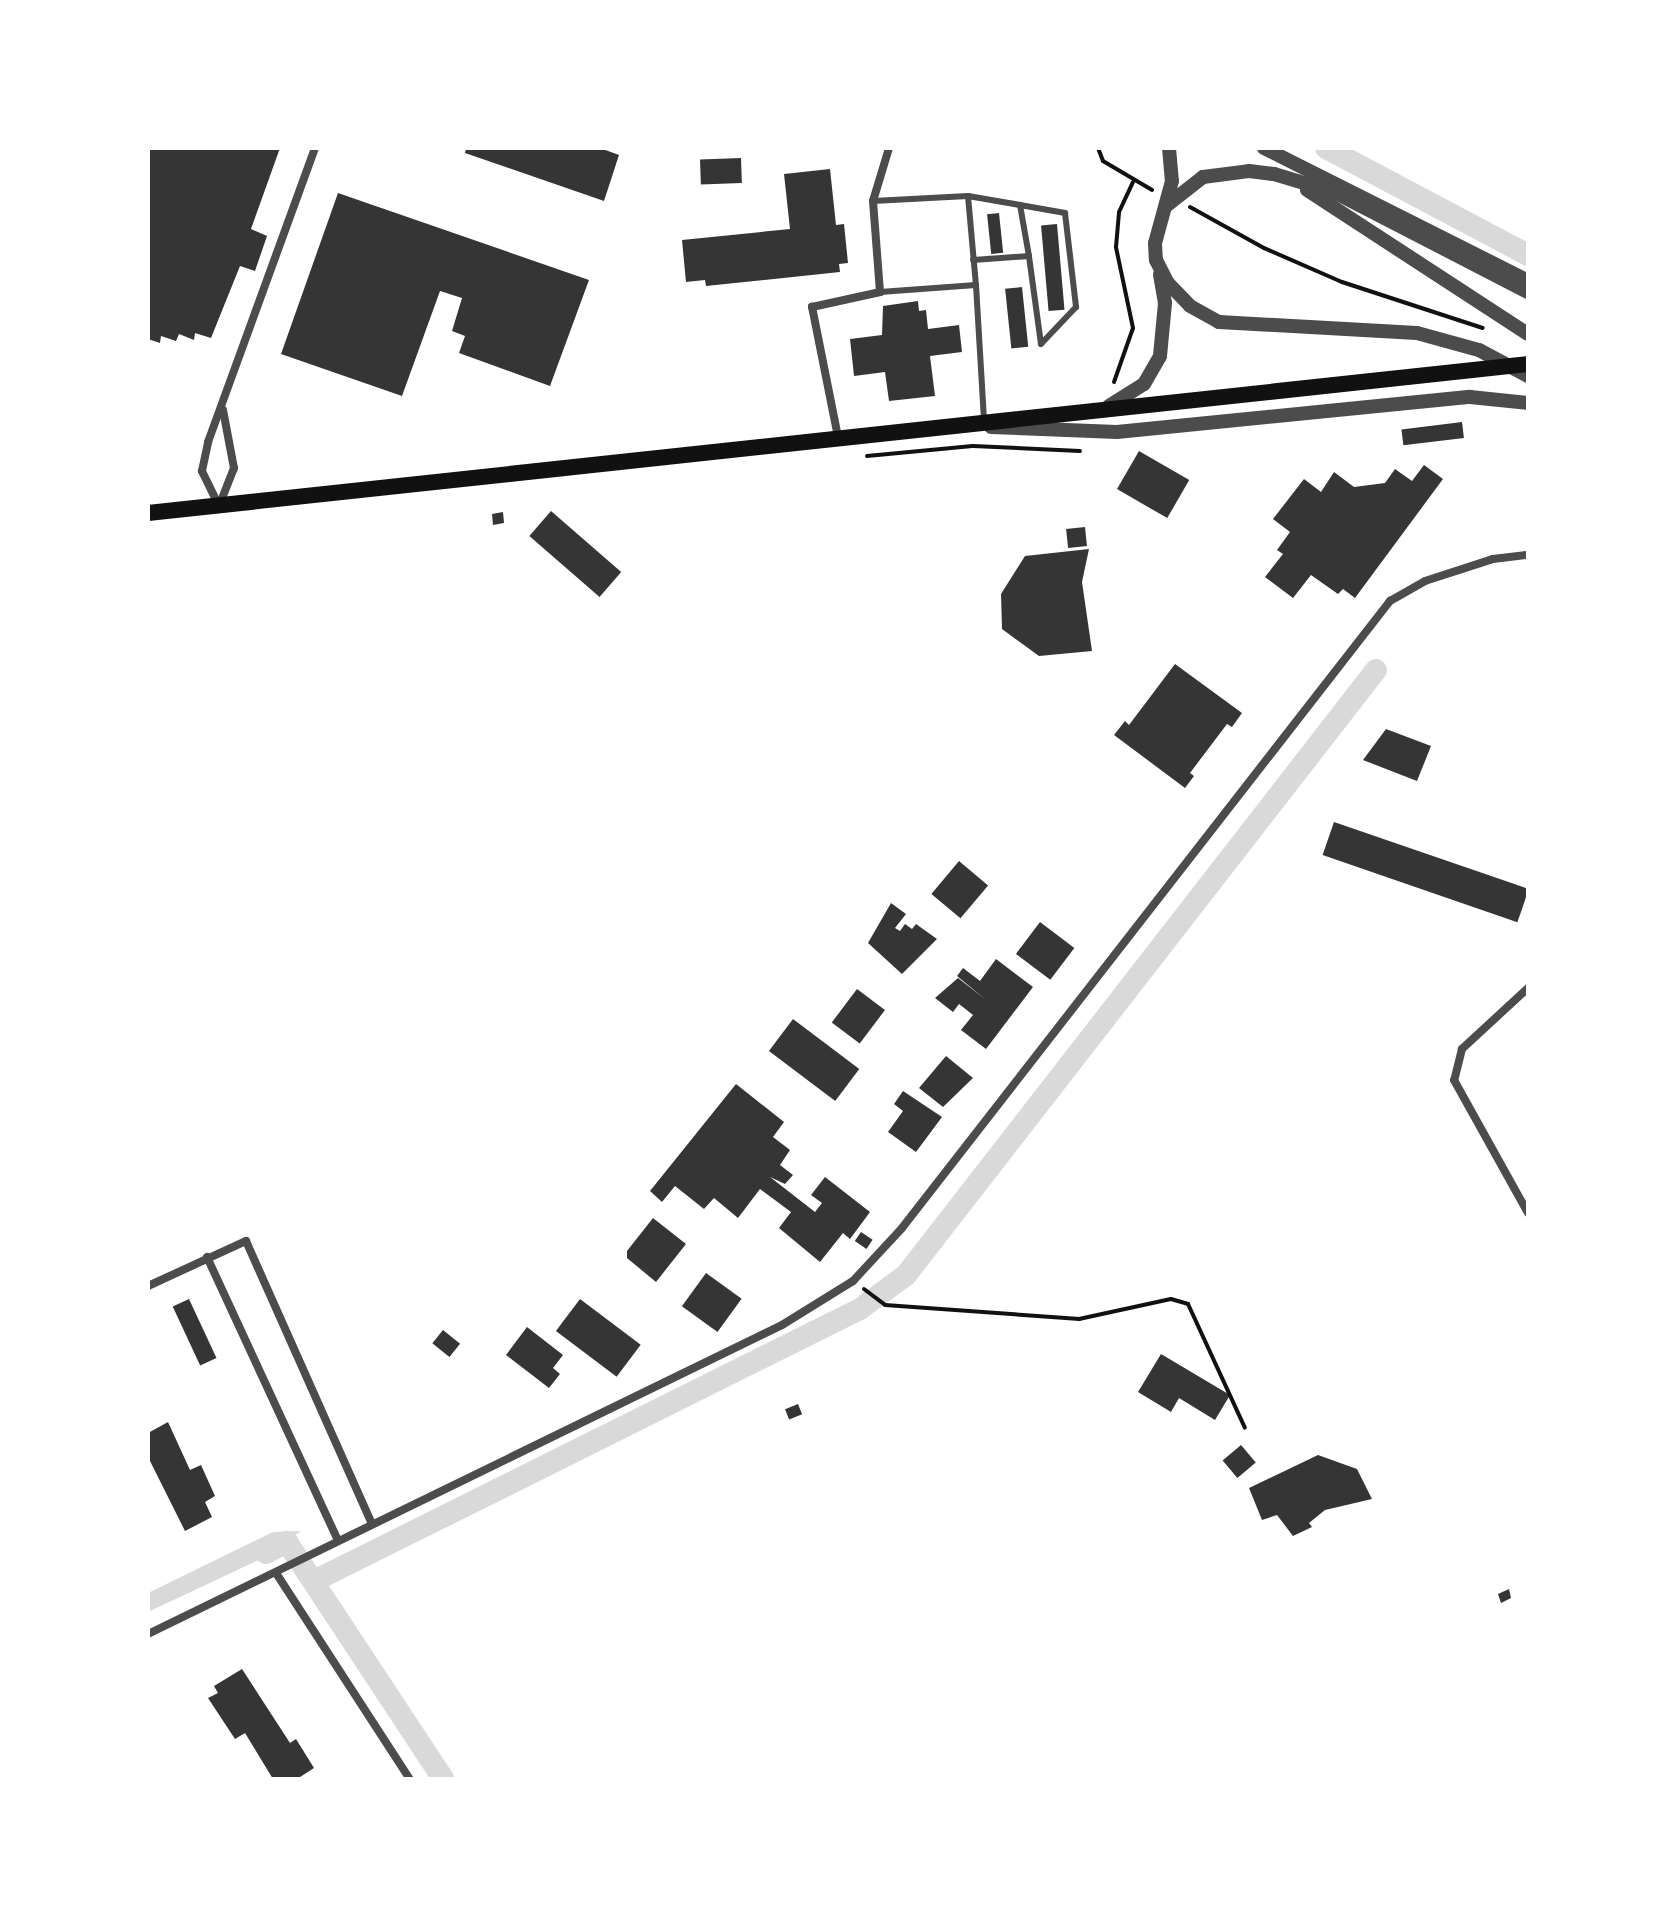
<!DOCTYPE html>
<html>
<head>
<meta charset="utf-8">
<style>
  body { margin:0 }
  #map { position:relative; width:1676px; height:1927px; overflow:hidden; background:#fff; font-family:Helvetica,sans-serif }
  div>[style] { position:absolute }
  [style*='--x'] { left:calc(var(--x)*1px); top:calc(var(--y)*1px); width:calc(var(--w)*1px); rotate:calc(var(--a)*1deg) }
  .water>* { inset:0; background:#d9d9d9 }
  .canal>* { height:22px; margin:-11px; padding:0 11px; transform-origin:11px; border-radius:11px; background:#d9d9d9 }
  .building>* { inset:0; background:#353535; transform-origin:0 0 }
  .path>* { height:4px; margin:-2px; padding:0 2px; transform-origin:2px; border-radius:2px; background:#111 }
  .service>* { height:6px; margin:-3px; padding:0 3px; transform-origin:3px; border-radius:3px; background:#4c4c4c }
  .minor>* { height:8px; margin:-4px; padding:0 4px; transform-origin:4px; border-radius:4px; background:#4c4c4c }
  .tertiary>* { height:14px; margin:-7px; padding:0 7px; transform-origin:7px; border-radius:7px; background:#4c4c4c }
  .secondary>* { height:16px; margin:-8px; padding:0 8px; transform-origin:8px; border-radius:8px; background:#111 }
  span { translate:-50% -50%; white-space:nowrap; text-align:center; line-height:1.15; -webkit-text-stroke:8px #fff; paint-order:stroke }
  .frame { position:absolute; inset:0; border:150px solid #fff; pointer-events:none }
</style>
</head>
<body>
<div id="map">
  <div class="water">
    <i style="clip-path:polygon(301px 1531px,294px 1536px,299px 1541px,148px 1612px,148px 1593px,273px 1532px)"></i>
  </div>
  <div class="canal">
    <i style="--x:1326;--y:148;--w:229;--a:27.9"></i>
    <i style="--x:266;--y:1553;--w:24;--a:-28"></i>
    <i style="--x:287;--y:1542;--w:284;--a:56.6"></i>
    <i style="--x:314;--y:1581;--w:610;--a:-26.48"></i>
    <i style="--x:860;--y:1309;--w:57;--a:-36.5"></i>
    <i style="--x:906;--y:1275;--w:766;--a:-52.16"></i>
  </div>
  <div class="building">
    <i style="clip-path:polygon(148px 148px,280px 148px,251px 229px,267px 236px,255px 271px,240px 266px,211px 338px,195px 333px,194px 340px,179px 334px,176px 341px,161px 336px,160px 343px,148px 339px)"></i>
    <i style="clip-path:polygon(466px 148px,600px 148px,619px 155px,604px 201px,465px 153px)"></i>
    <i style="left:741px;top:158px;width:25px;height:41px;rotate:88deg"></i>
    <i style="clip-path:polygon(830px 169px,836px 225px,844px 224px,848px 263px,839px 264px,840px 272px,706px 286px,705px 280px,686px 282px,682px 240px,790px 229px,784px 174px)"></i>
    <i style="clip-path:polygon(338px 193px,589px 280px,550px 386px,459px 353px,465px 336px,452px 331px,462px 298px,440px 291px,402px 396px,281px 354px)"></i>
    <i style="left:999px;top:213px;width:40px;height:12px;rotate:84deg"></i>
    <i style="left:1057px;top:224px;width:86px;height:16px;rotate:85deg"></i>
    <i style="left:1022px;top:287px;width:60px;height:17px;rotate:84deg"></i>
    <i style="clip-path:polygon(918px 301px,919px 311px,926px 310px,928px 329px,959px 325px,962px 352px,930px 356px,935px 396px,889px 401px,885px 372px,854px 376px,850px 339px,882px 335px,883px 306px)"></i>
    <i style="left:1462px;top:422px;width:16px;height:61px;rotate:83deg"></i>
    <i style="left:1139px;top:451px;width:58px;height:44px;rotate:30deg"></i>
    <i style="clip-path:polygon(1424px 465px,1443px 479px,1355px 598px,1343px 589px,1338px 594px,1311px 575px,1293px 598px,1265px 577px,1283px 554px,1277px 550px,1290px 532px,1273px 519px,1304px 479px,1321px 492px,1334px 472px,1354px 487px,1385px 483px,1395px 469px,1412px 481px)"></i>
    <i style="left:551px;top:511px;width:93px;height:33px;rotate:41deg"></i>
    <i style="clip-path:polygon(503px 512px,504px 523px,493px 525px,492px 514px)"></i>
    <i style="left:1085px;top:527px;width:19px;height:19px;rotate:84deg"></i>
    <i style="clip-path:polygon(1089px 549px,1082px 582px,1092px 651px,1039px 656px,1002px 629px,1001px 594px,1025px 556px)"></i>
    <i style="clip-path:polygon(1175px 664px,1242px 713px,1232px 727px,1227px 724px,1190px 773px,1194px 776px,1185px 788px,1114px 735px,1125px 721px,1129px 725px)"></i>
    <i style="clip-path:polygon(1386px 729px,1431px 746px,1417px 781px,1363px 760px)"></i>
    <i style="left:1334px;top:822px;width:206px;height:35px;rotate:19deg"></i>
    <i style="left:959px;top:861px;width:38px;height:43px;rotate:40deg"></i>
    <i style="clip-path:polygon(891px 903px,906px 914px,895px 928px,900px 931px,905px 924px,912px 929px,916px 924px,937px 939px,902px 974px,868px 943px)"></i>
    <i style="left:1040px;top:922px;width:43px;height:40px;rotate:37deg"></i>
    <i style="clip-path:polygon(996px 959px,1033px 987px,986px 1049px,961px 1030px,973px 1015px,959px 1004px,953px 1012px,935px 998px,958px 978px,985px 999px,957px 976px,963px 968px,980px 981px)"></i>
    <i style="left:857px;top:989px;width:35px;height:42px;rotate:37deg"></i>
    <i style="left:793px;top:1019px;width:83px;height:40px;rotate:37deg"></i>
    <i style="clip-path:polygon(946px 1056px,973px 1078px,943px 1107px,919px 1088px)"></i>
    <i style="clip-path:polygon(736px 1084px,784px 1122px,773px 1137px,790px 1150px,780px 1165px,793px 1175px,785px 1184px,770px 1177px,815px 1212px,822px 1203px,811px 1195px,825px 1177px,870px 1212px,850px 1239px,843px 1233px,820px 1262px,779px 1228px,791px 1212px,760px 1189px,738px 1218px,714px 1198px,704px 1209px,675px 1186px,662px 1202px,650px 1191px)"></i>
    <i style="clip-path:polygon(903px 1091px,942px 1117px,916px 1152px,888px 1132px,903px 1111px,894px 1104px)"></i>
    <i style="clip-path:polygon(653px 1218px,686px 1244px,656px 1282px,627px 1258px,627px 1251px)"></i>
    <i style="left:861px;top:1232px;width:14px;height:11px;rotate:34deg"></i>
    <i style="left:706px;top:1273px;width:44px;height:41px;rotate:36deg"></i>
    <i style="left:189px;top:1299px;width:65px;height:18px;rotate:65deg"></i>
    <i style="left:580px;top:1299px;width:76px;height:40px;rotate:37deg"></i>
    <i style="clip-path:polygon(527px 1327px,563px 1355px,553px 1368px,560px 1374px,549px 1388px,506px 1355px)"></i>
    <i style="left:443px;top:1330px;width:22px;height:17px;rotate:39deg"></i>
    <i style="clip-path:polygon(1161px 1354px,1230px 1395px,1215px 1420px,1179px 1398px,1171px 1412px,1138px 1392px)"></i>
    <i style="left:798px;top:1404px;width:11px;height:14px;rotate:68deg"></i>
    <i style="clip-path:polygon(168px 1422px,190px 1470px,201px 1465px,215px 1496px,205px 1502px,212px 1517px,185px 1531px,148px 1457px,148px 1433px)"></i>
    <i style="left:1241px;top:1445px;width:23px;height:24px;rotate:50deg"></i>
    <i style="clip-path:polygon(1318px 1455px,1357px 1469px,1372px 1499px,1325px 1510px,1309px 1523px,1312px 1527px,1293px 1536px,1277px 1515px,1262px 1520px,1249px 1488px)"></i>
    <i style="clip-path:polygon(1509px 1589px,1511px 1598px,1501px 1603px,1498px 1594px)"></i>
    <i style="clip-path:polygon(242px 1669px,290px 1743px,296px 1739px,314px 1768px,297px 1779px,273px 1779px,245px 1733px,235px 1739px,208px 1698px,218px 1693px,214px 1686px)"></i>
  </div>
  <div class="path">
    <i style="--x:1098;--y:148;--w:14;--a:69"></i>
    <i style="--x:1103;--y:161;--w:57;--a:30.6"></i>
    <i style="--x:1190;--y:207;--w:85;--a:29"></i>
    <i style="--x:1264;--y:248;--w:85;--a:23.6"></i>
    <i style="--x:1342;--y:282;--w:148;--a:18.1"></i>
    <i style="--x:1114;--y:382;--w:57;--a:-70.6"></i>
    <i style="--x:1133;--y:328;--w:83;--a:-101.9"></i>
    <i style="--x:1116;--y:247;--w:35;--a:-85"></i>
    <i style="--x:1119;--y:212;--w:33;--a:-65"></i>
    <i style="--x:867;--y:456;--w:106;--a:-5.4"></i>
    <i style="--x:973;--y:446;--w:107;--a:2.7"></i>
    <i style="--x:864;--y:1289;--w:26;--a:37"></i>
    <i style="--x:885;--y:1305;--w:195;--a:4.1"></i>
    <i style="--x:1079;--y:1319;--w:94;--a:-12.3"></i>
    <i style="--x:1171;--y:1299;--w:18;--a:16"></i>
    <i style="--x:1188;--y:1304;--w:136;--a:65.3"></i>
  </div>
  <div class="service">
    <i style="--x:968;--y:196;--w:53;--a:9.8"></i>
    <i style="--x:1020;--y:205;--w:52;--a:80"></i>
    <i style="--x:1029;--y:256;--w:56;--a:175.9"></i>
    <i style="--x:873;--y:201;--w:95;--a:-3"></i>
    <i style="--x:968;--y:196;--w:89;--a:84.9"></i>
    <i style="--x:1020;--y:205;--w:46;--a:10.1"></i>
    <i style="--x:1065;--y:213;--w:95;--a:83.3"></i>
    <i style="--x:1076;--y:307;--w:51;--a:133.4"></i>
    <i style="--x:1041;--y:344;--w:89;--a:-97.8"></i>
    <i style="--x:880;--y:292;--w:96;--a:-4.2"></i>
    <i style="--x:976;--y:285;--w:136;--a:86.6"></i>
  </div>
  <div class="minor">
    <i style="--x:223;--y:410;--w:59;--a:79.3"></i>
    <i style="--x:234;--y:468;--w:41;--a:111.5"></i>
    <i style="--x:219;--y:506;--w:39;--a:-116"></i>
    <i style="--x:202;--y:471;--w:30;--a:-78"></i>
    <i style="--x:208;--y:442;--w:313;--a:-70"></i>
    <i style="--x:838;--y:437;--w:133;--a:-101.3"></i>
    <i style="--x:812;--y:307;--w:70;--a:-12.4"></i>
    <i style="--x:880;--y:292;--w:91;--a:-94.4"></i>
    <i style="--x:873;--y:201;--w:55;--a:-73.2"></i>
    <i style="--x:1528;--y:988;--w:90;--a:137.3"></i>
    <i style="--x:1462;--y:1049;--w:32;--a:104"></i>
    <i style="--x:1454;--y:1080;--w:152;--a:60.9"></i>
    <i style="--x:207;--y:1257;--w:310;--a:65.2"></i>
    <i style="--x:148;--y:1286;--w:108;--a:-24.7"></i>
    <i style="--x:246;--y:1241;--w:308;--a:66"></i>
    <i style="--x:276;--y:1573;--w:246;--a:57"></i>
    <i style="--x:148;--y:1634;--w:705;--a:-25.98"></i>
    <i style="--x:782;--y:1325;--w:84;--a:-31.8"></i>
    <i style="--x:853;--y:1281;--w:72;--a:-47.2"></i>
    <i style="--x:902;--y:1228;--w:795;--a:-52.11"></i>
    <i style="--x:1390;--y:601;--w:40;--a:-29.7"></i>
    <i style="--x:1425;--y:581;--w:71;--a:-17.9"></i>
    <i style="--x:1493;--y:559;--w:35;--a:-7"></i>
  </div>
  <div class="tertiary">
    <i style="--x:1169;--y:148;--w:33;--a:85"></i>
    <i style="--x:1172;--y:181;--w:64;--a:105.3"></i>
    <i style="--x:1155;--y:243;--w:17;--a:87"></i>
    <i style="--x:1156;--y:260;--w:25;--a:63"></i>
    <i style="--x:1167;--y:282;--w:33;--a:46"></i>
    <i style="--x:1190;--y:306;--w:33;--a:29"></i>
    <i style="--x:1219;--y:322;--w:198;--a:3.2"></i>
    <i style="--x:1417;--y:333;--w:64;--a:15.3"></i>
    <i style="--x:1479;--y:350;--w:55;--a:28"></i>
    <i style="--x:1264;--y:148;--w:296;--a:26.7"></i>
    <i style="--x:1307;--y:190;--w:264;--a:33.1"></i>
    <i style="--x:1166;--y:206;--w:47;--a:-38.1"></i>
    <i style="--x:1203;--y:177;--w:46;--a:-7.4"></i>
    <i style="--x:1249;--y:171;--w:25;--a:7"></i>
    <i style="--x:1274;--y:174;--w:63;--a:16.7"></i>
    <i style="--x:1334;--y:192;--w:218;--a:27.3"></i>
    <i style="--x:1109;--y:406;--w:41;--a:-32.2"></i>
    <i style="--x:1144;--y:384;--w:32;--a:-60"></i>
    <i style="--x:1160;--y:356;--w:53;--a:-84.6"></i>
    <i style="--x:1165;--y:303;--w:29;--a:-100"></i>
    <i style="--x:991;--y:427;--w:126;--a:2.3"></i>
    <i style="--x:1117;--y:432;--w:355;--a:-5.7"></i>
    <i style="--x:1470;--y:397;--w:58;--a:5.9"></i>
  </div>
  <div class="secondary">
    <i style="--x:148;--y:513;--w:1388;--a:-6.16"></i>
  </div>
  <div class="frame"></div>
</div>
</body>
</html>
